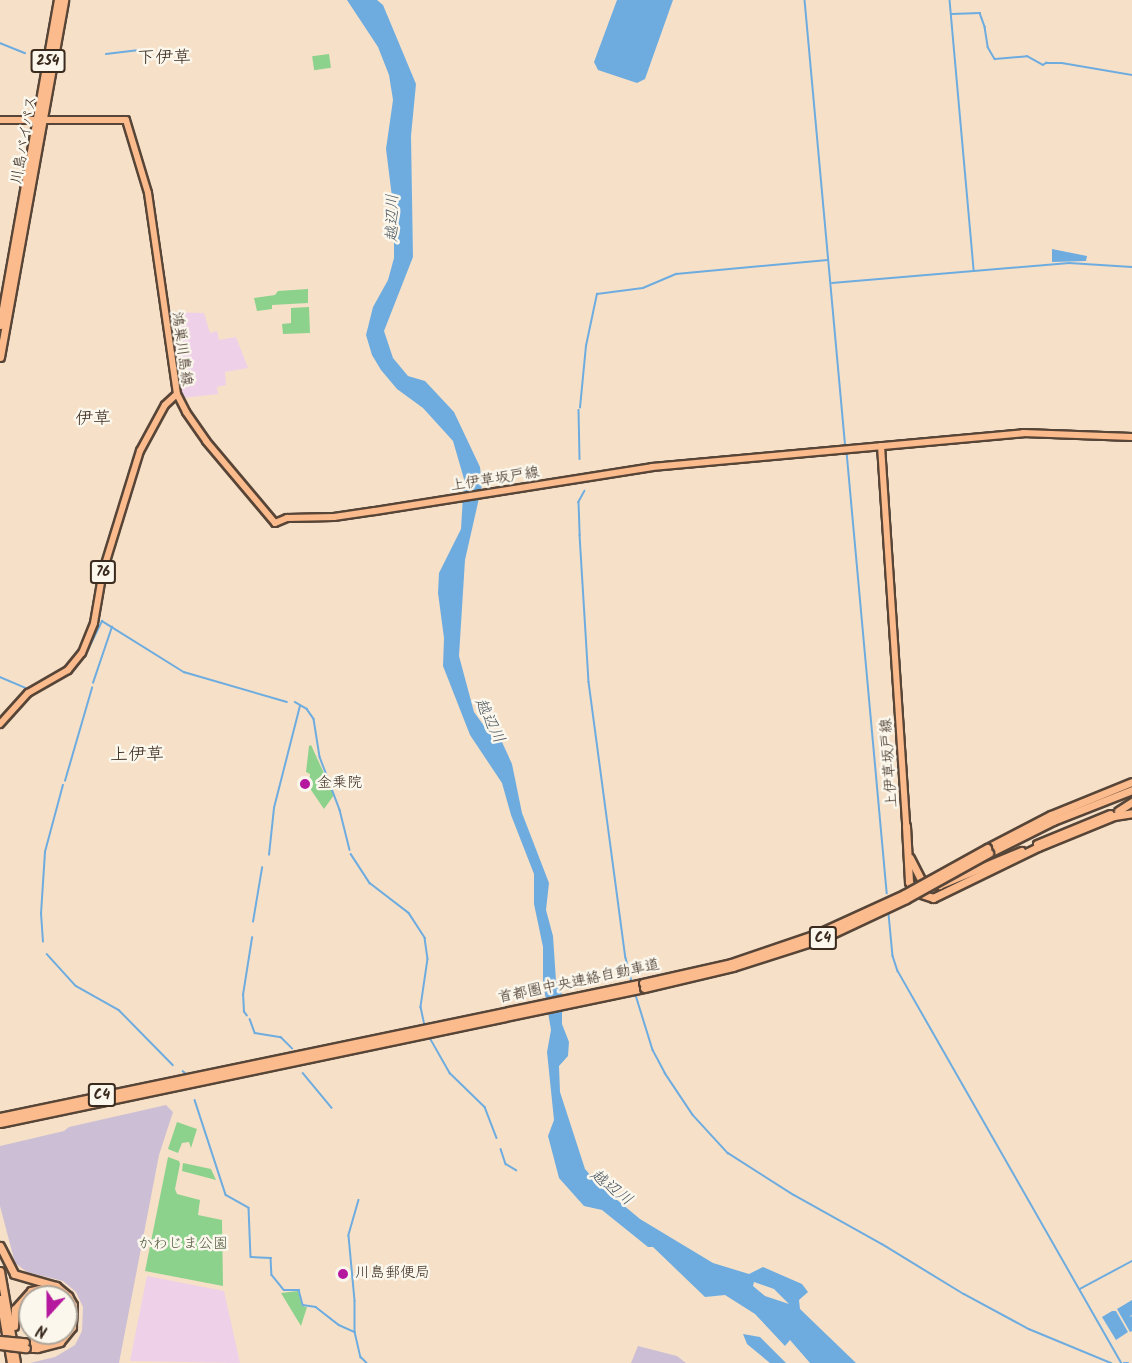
<!DOCTYPE html>
<html>
<head>
<meta charset="utf-8">
<style>
  body { margin:0 }
  #map { position:relative; width:1132px; height:1363px; overflow:hidden; background:#f6e1c8; font-family:Kalam,"Klee One",sans-serif }
  div>[style] { position:absolute }
  [style*='--x'] { left:calc(var(--x)*1px); top:calc(var(--y)*1px); width:calc(var(--w)*1px); rotate:calc(var(--a)*1deg) }
  .built>* { inset:0; background:#eed0e8 }
  .industrial>* { inset:0; background:#ccbed4 }
  .green>* { inset:0; background:#8cd28c; transform-origin:0 0 }
  .water>* { inset:0; background:#6eace0 }
  .stream>* { height:1.5px; margin:-0.75px; padding:0 0.75px; transform-origin:0.75px; border-radius:0.75px; background:#6eace0 }
  .roads { filter:drop-shadow(2px 0 #574538) drop-shadow(-2px 0 #574538) drop-shadow(0 2px #574538) drop-shadow(0 -2px #574538) }
  .major>* { height:6px; margin:-3px; padding:0 3px; transform-origin:3px; border-radius:3px; background:#fbbb8c }
  .highway>* { height:7px; margin:-3.5px; padding:0 3.5px; transform-origin:3.5px; border-radius:3.5px; background:#fbbb8c }
  .bridges { filter:drop-shadow(2px 0 #574538) drop-shadow(-2px 0 #574538) drop-shadow(0 2px #574538) drop-shadow(0 -2px #574538) }
  .highway-bridge>* { height:7px; margin:-3.5px; padding:0 3.5px; transform-origin:3.5px; border-radius:3.5px; background:#fbbb8c }
  .dots>* { width:16px; height:16px; translate:-50% -50%; box-sizing:border-box; border:3px solid #fbf7ec; border-radius:50% }
  span { translate:-50% -50%; white-space:nowrap; text-align:center; line-height:1.15; -webkit-text-stroke:5px #fbf7ec; paint-order:stroke }
  .shield-label span { padding:2px 4px; background:#fbf7ec; border:2px solid; border-radius:4px; -webkit-text-stroke-width:0 }
  .shield-label { font-size:14px; color:#3b2a1e; font-weight:700 }
  .street-label { font-size:15px; color:#3b2a1e }
  .poi-label { font-size:15px; color:#3b2a1e }
  .left { translate:0 -50%; text-align:left }
  .park-label { font-size:15px; color:#535c3f }
  .water-label { font-size:16px; color:#4d5862; font-style:italic }
  .quarter-label { font-size:18px; color:#3b2a1e }
  .north { position:absolute; left:18px; top:1285px; width:60px; height:60px; box-sizing:border-box; background:#fbf7ec; border:2px solid #aea59a; border-radius:50%; rotate:201deg; font-size:16px; font-weight:700; line-height:24px; text-align:center; color:#3b2a1e }
  .north::after { content:''; display:block; margin:auto; width:21px; height:27px; background:#b5179e; clip-path:polygon(50% 0,100% 100%,50% 72%,0 100%) }
</style>
</head>
<body>
<div id="map">
  <div class="built">
    <i style="clip-path:polygon(168px 312px,204px 313px,210px 333px,217px 331px,219px 340px,236px 337px,248px 368px,225px 372px,226px 385px,217px 387px,218px 394px,183px 398px)"></i>
    <i style="clip-path:polygon(147px 1276px,224px 1291px,240px 1363px,130px 1361px)"></i>
  </div>
  <div class="industrial">
    <i style="clip-path:polygon(166px 1105px,173px 1112px,159px 1155px,119px 1363px,30px 1363px,55px 1357px,75px 1345px,82px 1331px,83px 1307px,76px 1292px,63px 1281px,27px 1272px,15px 1263px,0 1206px,0 1146px,64px 1131px,69px 1127px)"></i>
    <i style="clip-path:polygon(638px 1346px,677px 1356px,686px 1363px,631px 1363px)"></i>
  </div>
  <div class="green">
    <i style="left:329px;top:54px;width:14px;height:17px;rotate:82deg"></i>
    <i style="clip-path:polygon(308px 289px,308px 303px,272px 305px,272px 309px,257px 311px,254px 298px,275px 295px,278px 291px)"></i>
    <i style="clip-path:polygon(309px 307px,310px 333px,283px 334px,282px 324px,291px 323px,291px 308px)"></i>
    <i style="clip-path:polygon(311px 745px,334px 795px,324px 809px,309px 787px,310px 774px,306px 772px,309px 746px)"></i>
    <i style="clip-path:polygon(177px 1122px,197px 1129px,191px 1148px,189px 1142px,182px 1143px,178px 1153px,168px 1149px)"></i>
    <i style="clip-path:polygon(168px 1157px,179px 1161px,180px 1164px,175px 1189px,177px 1194px,200px 1200px,198px 1215px,222px 1220px,223px 1286px,145px 1271px)"></i>
    <i style="clip-path:polygon(183px 1163px,211px 1169px,216px 1180px,182px 1171px)"></i>
    <i style="clip-path:polygon(298px 1291px,302px 1306px,307px 1307px,301px 1326px,281px 1293px)"></i>
  </div>
  <div class="water">
    <i style="clip-path:polygon(evenodd,347px 0,377px 0,383px 5px,416px 84px,411px 136px,413px 257px,384px 331px,393px 358px,408px 376px,425px 381px,454px 412px,480px 467px,482px 485px,465px 560px,459px 656px,474px 712px,495px 741px,502px 742px,512px 764px,522px 813px,549px 883px,546px 910px,553px 936px,556px 981px,562px 994px,562px 1024px,569px 1042px,568px 1056px,559px 1066px,560px 1092px,585px 1169px,598px 1184px,640px 1219px,713px 1263px,749px 1274px,763px 1267px,802px 1284px,808px 1292px,799px 1300px,800px 1309px,856px 1363px,810px 1363px,790px 1340px,785px 1346px,755px 1314px,725px 1295px,705px 1297px,653px 1247px,648px 1247px,602px 1210px,584px 1206px,559px 1178px,548px 1136px,554px 1120px,547px 1052px,551px 1030px,543px 982px,543px 947px,534px 904px,534px 874px,511px 815px,502px 783px,470px 735px,443px 666px,444px 638px,438px 593px,439px 573px,461px 529px,464px 479px,453px 441px,423px 408px,397px 389px,381px 370px,372px 355px,366px 335px,373px 307px,388px 280px,394px 258px,394px 213px,386px 149px,393px 100px,389px 75px,378px 47px,347px 0,754px 1282px,774px 1289px,789px 1304px,765px 1296px,753px 1286px,754px 1282px)"></i>
    <i style="clip-path:polygon(617px 0,673px 0,645px 79px,637px 83px,598px 70px,594px 62px)"></i>
    <i style="clip-path:polygon(1052px 249px,1087px 256px,1086px 261px,1052px 262px)"></i>
    <i style="clip-path:polygon(1132px 1300px,1132px 1315px,1129px 1317px,1132px 1316px,1132px 1331px,1130px 1332px,1117px 1309px)"></i>
    <i style="clip-path:polygon(1112px 1311px,1116px 1311px,1128px 1332px,1116px 1340px,1102px 1317px)"></i>
    <i style="clip-path:polygon(743px 1334px,760px 1337px,786px 1363px,770px 1363px,747px 1344px)"></i>
  </div>
  <div class="stream">
    <i style="--x:805;--y:0;--w:449;--a:84.8"></i>
    <i style="--x:950;--y:0;--w:272;--a:84.9"></i>
    <i style="--x:952;--y:14;--w:28;--a:-2"></i>
    <i style="--x:980;--y:13;--w:15;--a:70"></i>
    <i style="--x:985;--y:27;--w:20;--a:81"></i>
    <i style="--x:988;--y:47;--w:14;--a:60"></i>
    <i style="--x:995;--y:59;--w:32;--a:-5"></i>
    <i style="--x:1027;--y:56;--w:18;--a:29"></i>
    <i style="--x:1043;--y:65;--w:4;--a:-34"></i>
    <i style="--x:1046;--y:63;--w:16;--a:0"></i>
    <i style="--x:1062;--y:63;--w:71;--a:9.7"></i>
    <i style="--x:0;--y:43;--w:27;--a:22"></i>
    <i style="--x:106;--y:54;--w:31;--a:-7"></i>
    <i style="--x:832;--y:283;--w:238;--a:-4.8"></i>
    <i style="--x:1069;--y:263;--w:63;--a:3.6"></i>
    <i style="--x:580;--y:408;--w:62;--a:-84.5"></i>
    <i style="--x:586;--y:346;--w:53;--a:-78.1"></i>
    <i style="--x:597;--y:294;--w:46;--a:-7.4"></i>
    <i style="--x:643;--y:288;--w:36;--a:-23"></i>
    <i style="--x:676;--y:274;--w:152;--a:-5.3"></i>
    <i style="--x:579;--y:410;--w:49;--a:88.8"></i>
    <i style="--x:847;--y:452;--w:443;--a:84.8"></i>
    <i style="--x:585;--y:491;--w:13;--a:119"></i>
    <i style="--x:579;--y:502;--w:33;--a:88"></i>
    <i style="--x:580;--y:535;--w:147;--a:86.5"></i>
    <i style="--x:589;--y:682;--w:278;--a:82.4"></i>
    <i style="--x:626;--y:958;--w:25;--a:76"></i>
    <i style="--x:74;--y:670;--w:24;--a:-55"></i>
    <i style="--x:88;--y:650;--w:32;--a:-64"></i>
    <i style="--x:102;--y:621;--w:97;--a:31.9"></i>
    <i style="--x:184;--y:672;--w:107;--a:16.2"></i>
    <i style="--x:0;--y:677;--w:30;--a:23"></i>
    <i style="--x:28;--y:689;--w:42;--a:-30.3"></i>
    <i style="--x:93;--y:683;--w:59;--a:-71.3"></i>
    <i style="--x:295;--y:702;--w:14;--a:30"></i>
    <i style="--x:307;--y:709;--w:12;--a:55"></i>
    <i style="--x:314;--y:719;--w:38;--a:81"></i>
    <i style="--x:320;--y:757;--w:57;--a:69.3"></i>
    <i style="--x:340;--y:810;--w:41;--a:76"></i>
    <i style="--x:65;--y:781;--w:97;--a:-73.8"></i>
    <i style="--x:351;--y:854;--w:35;--a:57"></i>
    <i style="--x:370;--y:883;--w:49;--a:37.6"></i>
    <i style="--x:409;--y:913;--w:30;--a:57"></i>
    <i style="--x:425;--y:938;--w:21;--a:82"></i>
    <i style="--x:428;--y:959;--w:49;--a:98.3"></i>
    <i style="--x:421;--y:1007;--w:19;--a:78"></i>
    <i style="--x:269;--y:855;--w:47;--a:-83.9"></i>
    <i style="--x:274;--y:808;--w:105;--a:-75.7"></i>
    <i style="--x:889;--y:914;--w:42;--a:84.6"></i>
    <i style="--x:893;--y:956;--w:16;--a:72"></i>
    <i style="--x:898;--y:971;--w:451;--a:60.3"></i>
    <i style="--x:253;--y:922;--w:55;--a:-80.5"></i>
    <i style="--x:43;--y:942;--w:28;--a:-94"></i>
    <i style="--x:41;--y:914;--w:62;--a:-86.3"></i>
    <i style="--x:45;--y:852;--w:69;--a:-75"></i>
    <i style="--x:47;--y:954;--w:43;--a:47.8"></i>
    <i style="--x:76;--y:986;--w:49;--a:29.2"></i>
    <i style="--x:119;--y:1010;--w:77;--a:45.5"></i>
    <i style="--x:635;--y:992;--w:61;--a:72.8"></i>
    <i style="--x:653;--y:1050;--w:26;--a:62"></i>
    <i style="--x:665;--y:1073;--w:50;--a:56.3"></i>
    <i style="--x:693;--y:1115;--w:52;--a:47.4"></i>
    <i style="--x:728;--y:1153;--w:78;--a:32.5"></i>
    <i style="--x:794;--y:1195;--w:101;--a:29.1"></i>
    <i style="--x:882;--y:1244;--w:96;--a:31.4"></i>
    <i style="--x:964;--y:1294;--w:74;--a:28.3"></i>
    <i style="--x:1029;--y:1329;--w:89;--a:22.5"></i>
    <i style="--x:247;--y:1016;--w:5;--a:-127"></i>
    <i style="--x:244;--y:1012;--w:17;--a:-93"></i>
    <i style="--x:243;--y:995;--w:58;--a:-81"></i>
    <i style="--x:250;--y:1019;--w:15;--a:70"></i>
    <i style="--x:255;--y:1033;--w:26;--a:9"></i>
    <i style="--x:281;--y:1037;--w:16;--a:45"></i>
    <i style="--x:429;--y:1036;--w:43;--a:60.4"></i>
    <i style="--x:450;--y:1073;--w:49;--a:44.2"></i>
    <i style="--x:485;--y:1107;--w:33;--a:69"></i>
    <i style="--x:183;--y:1071;--w:8;--a:40"></i>
    <i style="--x:303;--y:1073;--w:45;--a:50.4"></i>
    <i style="--x:195;--y:1100;--w:100;--a:71.9"></i>
    <i style="--x:226;--y:1195;--w:26;--a:29"></i>
    <i style="--x:249;--y:1208;--w:49;--a:87.7"></i>
    <i style="--x:251;--y:1257;--w:20;--a:3"></i>
    <i style="--x:271;--y:1258;--w:17;--a:87"></i>
    <i style="--x:272;--y:1275;--w:19;--a:51"></i>
    <i style="--x:284;--y:1290;--w:15;--a:0"></i>
    <i style="--x:299;--y:1290;--w:16;--a:75"></i>
    <i style="--x:303;--y:1305;--w:13;--a:9"></i>
    <i style="--x:316;--y:1307;--w:29;--a:38"></i>
    <i style="--x:339;--y:1325;--w:17;--a:24"></i>
    <i style="--x:501;--y:1149;--w:16;--a:72"></i>
    <i style="--x:506;--y:1164;--w:12;--a:31"></i>
    <i style="--x:359;--y:1200;--w:37;--a:106"></i>
    <i style="--x:349;--y:1236;--w:65;--a:84.7"></i>
    <i style="--x:355;--y:1301;--w:31;--a:90"></i>
    <i style="--x:355;--y:1332;--w:26;--a:77"></i>
    <i style="--x:361;--y:1357;--w:8;--a:45"></i>
    <i style="--x:1080;--y:1289;--w:59;--a:-28.3"></i>
    <i style="--x:1124;--y:1363;--w:4;--a:0"></i>
  </div>
  <div class="roads">
    <div class="major">
      <i style="--x:0;--y:120;--w:126;--a:0"></i>
      <i style="--x:126;--y:120;--w:76;--a:73.2"></i>
      <i style="--x:148;--y:193;--w:203;--a:81.8"></i>
      <i style="--x:177;--y:394;--w:20;--a:63"></i>
      <i style="--x:186;--y:412;--w:35;--a:55"></i>
      <i style="--x:206;--y:441;--w:107;--a:49.9"></i>
      <i style="--x:275;--y:523;--w:13;--a:-23"></i>
      <i style="--x:287;--y:518;--w:47;--a:-1.2"></i>
      <i style="--x:334;--y:517;--w:41;--a:-8.3"></i>
      <i style="--x:375;--y:511;--w:280;--a:-9"></i>
      <i style="--x:652;--y:467;--w:373;--a:-5.2"></i>
      <i style="--x:1023;--y:433;--w:109;--a:2.1"></i>
      <i style="--x:881;--y:446;--w:381;--a:86.2"></i>
      <i style="--x:0;--y:724;--w:42;--a:-47.9"></i>
      <i style="--x:28;--y:693;--w:46;--a:-29.9"></i>
      <i style="--x:68;--y:670;--w:22;--a:-51"></i>
      <i style="--x:82;--y:653;--w:32;--a:-68"></i>
      <i style="--x:94;--y:623;--w:53;--a:-80.2"></i>
      <i style="--x:103;--y:571;--w:126;--a:-72.9"></i>
      <i style="--x:140;--y:451;--w:52;--a:-61.5"></i>
      <i style="--x:165;--y:405;--w:16;--a:-43"></i>
    </div>
    <div class="highway">
      <i style="--x:0;--y:325;--w:330;--a:-79.9"></i>
      <i style="--x:0;--y:357;--w:363;--a:-79.8"></i>
      <i style="--x:1118;--y:811;--w:17;--a:-33"></i>
      <i style="--x:906;--y:826;--w:56;--a:86.9"></i>
      <i style="--x:909;--y:882;--w:12;--a:59"></i>
      <i style="--x:915;--y:892;--w:19;--a:18"></i>
      <i style="--x:933;--y:898;--w:117;--a:-25.9"></i>
      <i style="--x:1038;--y:847;--w:82;--a:-22.2"></i>
      <i style="--x:1114;--y:816;--w:18;--a:-9"></i>
      <i style="--x:1037;--y:844;--w:79;--a:-22.3"></i>
      <i style="--x:987;--y:848;--w:72;--a:-27.3"></i>
      <i style="--x:1051;--y:815;--w:87;--a:-22.2"></i>
      <i style="--x:989;--y:853;--w:72;--a:-26.6"></i>
      <i style="--x:1053;--y:821;--w:85;--a:-21.4"></i>
      <i style="--x:910;--y:858;--w:25;--a:63"></i>
      <i style="--x:921;--y:880;--w:19;--a:16"></i>
      <i style="--x:939;--y:885;--w:89;--a:-22.5"></i>
      <i style="--x:0;--y:1117;--w:657;--a:-11.77"></i>
      <i style="--x:0;--y:1123;--w:658;--a:-11.84"></i>
      <i style="--x:0;--y:1246;--w:31;--a:63"></i>
      <i style="--x:14;--y:1274;--w:44;--a:15.9"></i>
      <i style="--x:56;--y:1286;--w:16;--a:40"></i>
      <i style="--x:68;--y:1296;--w:10;--a:61"></i>
      <i style="--x:73;--y:1305;--w:22;--a:93"></i>
      <i style="--x:72;--y:1327;--w:19;--a:129"></i>
      <i style="--x:60;--y:1342;--w:24;--a:165"></i>
      <i style="--x:37;--y:1348;--w:11;--a:180"></i>
      <i style="--x:0;--y:1271;--w:93;--a:80.1"></i>
      <i style="--x:0;--y:1299;--w:65;--a:80.2"></i>
      <i style="--x:66;--y:1303;--w:11;--a:68"></i>
      <i style="--x:70;--y:1313;--w:14;--a:102"></i>
      <i style="--x:14;--y:1326;--w:17;--a:-87"></i>
      <i style="--x:15;--y:1309;--w:24;--a:-48"></i>
      <i style="--x:31;--y:1291;--w:9;--a:-13"></i>
      <i style="--x:40;--y:1289;--w:14;--a:4"></i>
      <i style="--x:54;--y:1290;--w:11;--a:41"></i>
      <i style="--x:25;--y:1342;--w:22;--a:0"></i>
    </div>
  </div>
  <div class="bridges">
    <div class="highway-bridge">
      <i style="--x:643;--y:983;--w:90;--a:-12.8"></i>
      <i style="--x:731;--y:963;--w:93;--a:-18.8"></i>
      <i style="--x:819;--y:933;--w:94;--a:-24.6"></i>
      <i style="--x:904;--y:894;--w:95;--a:-29"></i>
      <i style="--x:644;--y:988;--w:91;--a:-13.3"></i>
      <i style="--x:733;--y:967;--w:92;--a:-17.7"></i>
      <i style="--x:821;--y:939;--w:94;--a:-25.2"></i>
      <i style="--x:906;--y:899;--w:95;--a:-29"></i>
      <i style="--x:0;--y:1340;--w:25;--a:5"></i>
      <i style="--x:0;--y:1345;--w:26;--a:7"></i>
    </div>
  </div>
  <div class="dots">
    <i style="left:305px;top:784px;background:#b5179e"></i>
    <i style="left:343px;top:1274px;background:#b5179e"></i>
  </div>
  <div class="shield-label">
    <span style="left:48px;top:61px">254</span>
    <span style="left:103px;top:572px">76</span>
    <span style="left:823px;top:938px">C4</span>
    <span style="left:102px;top:1095px">C4</span>
  </div>
  <div class="street-label">
    <span style="left:25px;top:140px;rotate:-80deg">川島バイパス</span>
    <span style="left:181px;top:349px;rotate:82deg">鴻巣川島線</span>
    <span style="left:495px;top:480px;rotate:-9deg">上伊草坂戸線</span>
    <span style="left:890px;top:763px;rotate:-94deg">上伊草坂戸線</span>
    <span style="left:579px;top:982px;rotate:-12deg">首都圏中央連絡自動車道</span>
  </div>
  <div class="poi-label">
    <span class="left" style="left:317px;top:784px">金乗院</span>
    <span class="left" style="left:355px;top:1274px">川島郵便局</span>
  </div>
  <div class="park-label">
    <span style="left:183px;top:1245px">かわじま公園</span>
  </div>
  <div class="water-label">
    <span style="left:393px;top:218px;rotate:-89deg">越辺川</span>
    <span style="left:489px;top:721px;rotate:64deg">越辺川</span>
    <span style="left:611px;top:1188px;rotate:38deg">越辺川</span>
  </div>
  <div class="quarter-label">
    <span style="left:164px;top:59px">下伊草</span>
    <span style="left:93px;top:420px">伊草</span>
    <span style="left:137px;top:756px">上伊草</span>
  </div>
  <div class="north">N</div>
</div>
</body>
</html>
